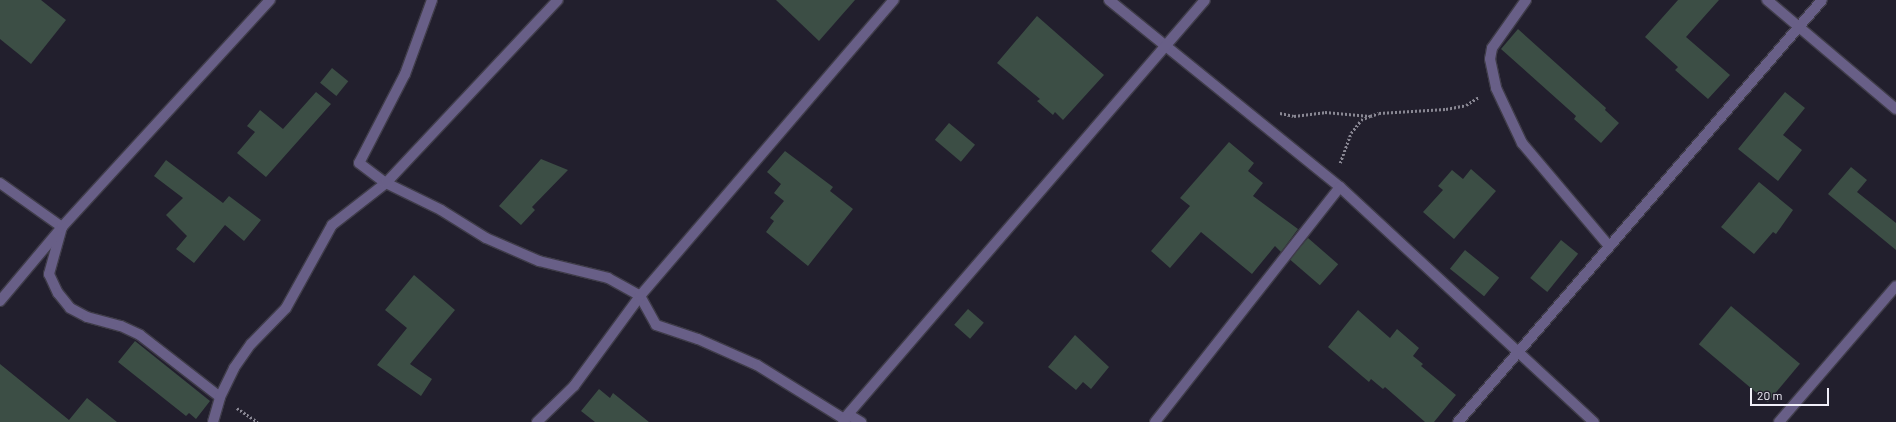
<!DOCTYPE html>
<html>
<head>
<meta charset="utf-8">
<style>
  body { margin:0 }
  #map { position:relative; width:1896px; height:422px; overflow:hidden; background:#221f2d; font-family:Barlow,sans-serif }
  div>[style] { position:absolute }
  [style*='--x'] { left:calc(var(--x)*1px); top:calc(var(--y)*1px); width:calc(var(--w)*1px); rotate:calc(var(--a)*1deg) }
  .building>* { inset:0; background:#3c4e45; transform-origin:0 0 }
  .path>* { height:2.5px; margin-top:-1.25px; transform-origin:0; background:repeating-linear-gradient(90deg,#898793 0 2px,transparent 0 4px) }
  .roads { filter:drop-shadow(1px 0 #3f3c49) drop-shadow(-1px 0 #3f3c49) drop-shadow(0 1px #3f3c49) drop-shadow(0 -1px #3f3c49) }
  .street>* { height:10px; margin:-5px; padding:0 5px; transform-origin:5px; border-radius:5px; background:#685f87 }
  span { translate:-50% -50%; white-space:nowrap; text-align:center; line-height:1.15; -webkit-text-stroke:3.5px #221f2d; paint-order:stroke }
  .scale { position:absolute; left:1750px; top:388px; width:79px; height:18px; box-sizing:border-box; border:2px solid #f0eef8; border-top:0; padding-left:5px; font-size:12px; line-height:14px; white-space:nowrap; color:#f0eef8; -webkit-text-stroke:3px #221f2d; paint-order:stroke }
</style>
</head>
<body>
<div id="map">
  <div class="building">
    <i style="clip-path:polygon(0 0,41px 0,66px 20px,31px 64px,0 39px)"></i>
    <i style="clip-path:polygon(776px 0,855px 0,819px 41px)"></i>
    <i style="clip-path:polygon(1678px 0,1719px 0,1686px 37px,1730px 75px,1708px 99px,1675px 70px,1678px 67px,1645px 37px)"></i>
    <i style="clip-path:polygon(1037px 16px,1104px 75px,1063px 120px,1055px 112px,1053px 115px,1037px 101px,1040px 99px,997px 63px)"></i>
    <i style="clip-path:polygon(1518px 29px,1606px 108px,1605px 110px,1619px 123px,1601px 143px,1574px 119px,1576px 116px,1501px 49px)"></i>
    <i style="left:332px;top:68px;width:21px;height:19px;rotate:39deg"></i>
    <i style="clip-path:polygon(316px 92px,331px 104px,266px 177px,237px 153px,255px 132px,247px 126px,260px 110px,283px 129px)"></i>
    <i style="clip-path:polygon(1785px 92px,1805px 108px,1783px 135px,1802px 150px,1778px 181px,1738px 149px)"></i>
    <i style="left:949px;top:123px;width:34px;height:22px;rotate:40deg"></i>
    <i style="clip-path:polygon(1229px 142px,1254px 163px,1248px 171px,1263px 183px,1253px 196px,1298px 229px,1281px 252px,1275px 246px,1252px 274px,1201px 232px,1170px 268px,1151px 251px,1190px 206px,1180px 198px)"></i>
    <i style="clip-path:polygon(785px 151px,833px 187px,830px 191px,853px 209px,808px 266px,766px 232px,774px 221px,770px 218px,784px 201px,774px 193px,781px 184px,767px 172px)"></i>
    <i style="clip-path:polygon(541px 159px,568px 170px,532px 207px,535px 210px,521px 225px,499px 206px)"></i>
    <i style="clip-path:polygon(166px 160px,223px 203px,229px 196px,261px 220px,244px 241px,225px 225px,194px 263px,176px 249px,187px 236px,166px 215px,183px 198px,154px 176px)"></i>
    <i style="clip-path:polygon(1851px 167px,1867px 180px,1857px 192px,1896px 223px,1896px 250px,1828px 194px)"></i>
    <i style="clip-path:polygon(1471px 169px,1496px 191px,1454px 239px,1423px 212px,1443px 190px,1438px 186px,1452px 170px,1463px 179px)"></i>
    <i style="clip-path:polygon(1759px 182px,1793px 210px,1776px 234px,1773px 232px,1754px 254px,1721px 227px)"></i>
    <i style="left:1308px;top:238px;width:40px;height:28px;rotate:41deg"></i>
    <i style="left:1561px;top:240px;width:22px;height:49px;rotate:39deg"></i>
    <i style="left:1465px;top:250px;width:44px;height:24px;rotate:39deg"></i>
    <i style="clip-path:polygon(414px 275px,455px 310px,410px 364px,432px 379px,421px 396px,377px 365px,407px 328px,385px 310px)"></i>
    <i style="left:1731px;top:306px;width:90px;height:50px;rotate:40deg"></i>
    <i style="left:968px;top:309px;width:21px;height:21px;rotate:41deg"></i>
    <i style="clip-path:polygon(1358px 310px,1390px 338px,1397px 329px,1419px 348px,1413px 356px,1423px 364px,1421px 366px,1456px 395px,1434px 422px,1425px 422px,1385px 387px,1383px 389px,1371px 379px,1369px 382px,1328px 347px)"></i>
    <i style="clip-path:polygon(1075px 335px,1109px 367px,1091px 389px,1083px 382px,1076px 390px,1048px 367px)"></i>
    <i style="clip-path:polygon(135px 341px,210px 401px,196px 419px,189px 413px,186px 416px,118px 362px)"></i>
    <i style="clip-path:polygon(0 364px,69px 420px,87px 398px,117px 422px,0 422px)"></i>
    <i style="clip-path:polygon(599px 389px,610px 398px,613px 393px,649px 422px,595px 422px,581px 411px)"></i>
  </div>
  <div class="path">
    <i style="--x:1280;--y:113;--w:14;--a:12"></i>
    <i style="--x:1294;--y:116;--w:31;--a:-7"></i>
    <i style="--x:1325;--y:112;--w:45;--a:5.1"></i>
    <i style="--x:1340;--y:163;--w:32;--a:-70"></i>
    <i style="--x:1351;--y:133;--w:16;--a:-52"></i>
    <i style="--x:1361;--y:120;--w:10;--a:-24"></i>
    <i style="--x:1370;--y:116;--w:9;--a:-18"></i>
    <i style="--x:1379;--y:113;--w:67;--a:-3.4"></i>
    <i style="--x:1446;--y:109;--w:20;--a:-11"></i>
    <i style="--x:1466;--y:105;--w:15;--a:-32"></i>
    <i style="--x:237;--y:408;--w:25;--a:34"></i>
  </div>
  <div class="roads">
    <div class="street">
      <i style="--x:432;--y:0;--w:79;--a:110"></i>
      <i style="--x:405;--y:74;--w:100;--a:117.3"></i>
      <i style="--x:359;--y:163;--w:34;--a:37"></i>
      <i style="--x:386;--y:183;--w:61;--a:26.1"></i>
      <i style="--x:441;--y:210;--w:53;--a:31.9"></i>
      <i style="--x:486;--y:238;--w:58;--a:23.5"></i>
      <i style="--x:539;--y:261;--w:71;--a:13.8"></i>
      <i style="--x:608;--y:278;--w:37;--a:29"></i>
      <i style="--x:640;--y:296;--w:33;--a:61"></i>
      <i style="--x:656;--y:325;--w:44;--a:18.4"></i>
      <i style="--x:698;--y:339;--w:64;--a:23.8"></i>
      <i style="--x:757;--y:365;--w:102;--a:31.8"></i>
      <i style="--x:844;--y:419;--w:8;--a:-23"></i>
      <i style="--x:851;--y:416;--w:12;--a:31"></i>
      <i style="--x:1109;--y:0;--w:297;--a:39"></i>
      <i style="--x:1340;--y:187;--w:346;--a:42.8"></i>
      <i style="--x:1526;--y:0;--w:59;--a:125.3"></i>
      <i style="--x:1492;--y:48;--w:11;--a:100"></i>
      <i style="--x:1490;--y:59;--w:30;--a:78"></i>
      <i style="--x:1496;--y:88;--w:61;--a:64.7"></i>
      <i style="--x:1522;--y:143;--w:135;--a:49.8"></i>
      <i style="--x:1767;--y:0;--w:169;--a:40.2"></i>
      <i style="--x:0;--y:183;--w:76;--a:35.4"></i>
      <i style="--x:62;--y:227;--w:49;--a:105.5"></i>
      <i style="--x:49;--y:274;--w:21;--a:65"></i>
      <i style="--x:58;--y:293;--w:19;--a:51"></i>
      <i style="--x:70;--y:308;--w:19;--a:28"></i>
      <i style="--x:87;--y:317;--w:35;--a:15"></i>
      <i style="--x:121;--y:326;--w:21;--a:25"></i>
      <i style="--x:140;--y:335;--w:101;--a:37.8"></i>
      <i style="--x:0;--y:301;--w:97;--a:-50"></i>
      <i style="--x:62;--y:227;--w:308;--a:-47.5"></i>
      <i style="--x:843;--y:420;--w:554;--a:-49.24"></i>
      <i style="--x:213;--y:422;--w:26;--a:-74"></i>
      <i style="--x:220;--y:397;--w:32;--a:-64"></i>
      <i style="--x:234;--y:368;--w:29;--a:-55"></i>
      <i style="--x:251;--y:344;--w:50;--a:-45.8"></i>
      <i style="--x:286;--y:308;--w:95;--a:-61"></i>
      <i style="--x:332;--y:225;--w:68;--a:-37.9"></i>
      <i style="--x:386;--y:183;--w:251;--a:-46.8"></i>
      <i style="--x:537;--y:422;--w:52;--a:-44.2"></i>
      <i style="--x:574;--y:386;--w:112;--a:-53.7"></i>
      <i style="--x:640;--y:296;--w:390;--a:-49.4"></i>
      <i style="--x:1155;--y:422;--w:299;--a:-51.8"></i>
      <i style="--x:1458;--y:422;--w:557;--a:-49.22"></i>
      <i style="--x:1779;--y:422;--w:179;--a:-49.3"></i>
    </div>
  </div>
  <div class="scale">20 m</div>
</div>
</body>
</html>
